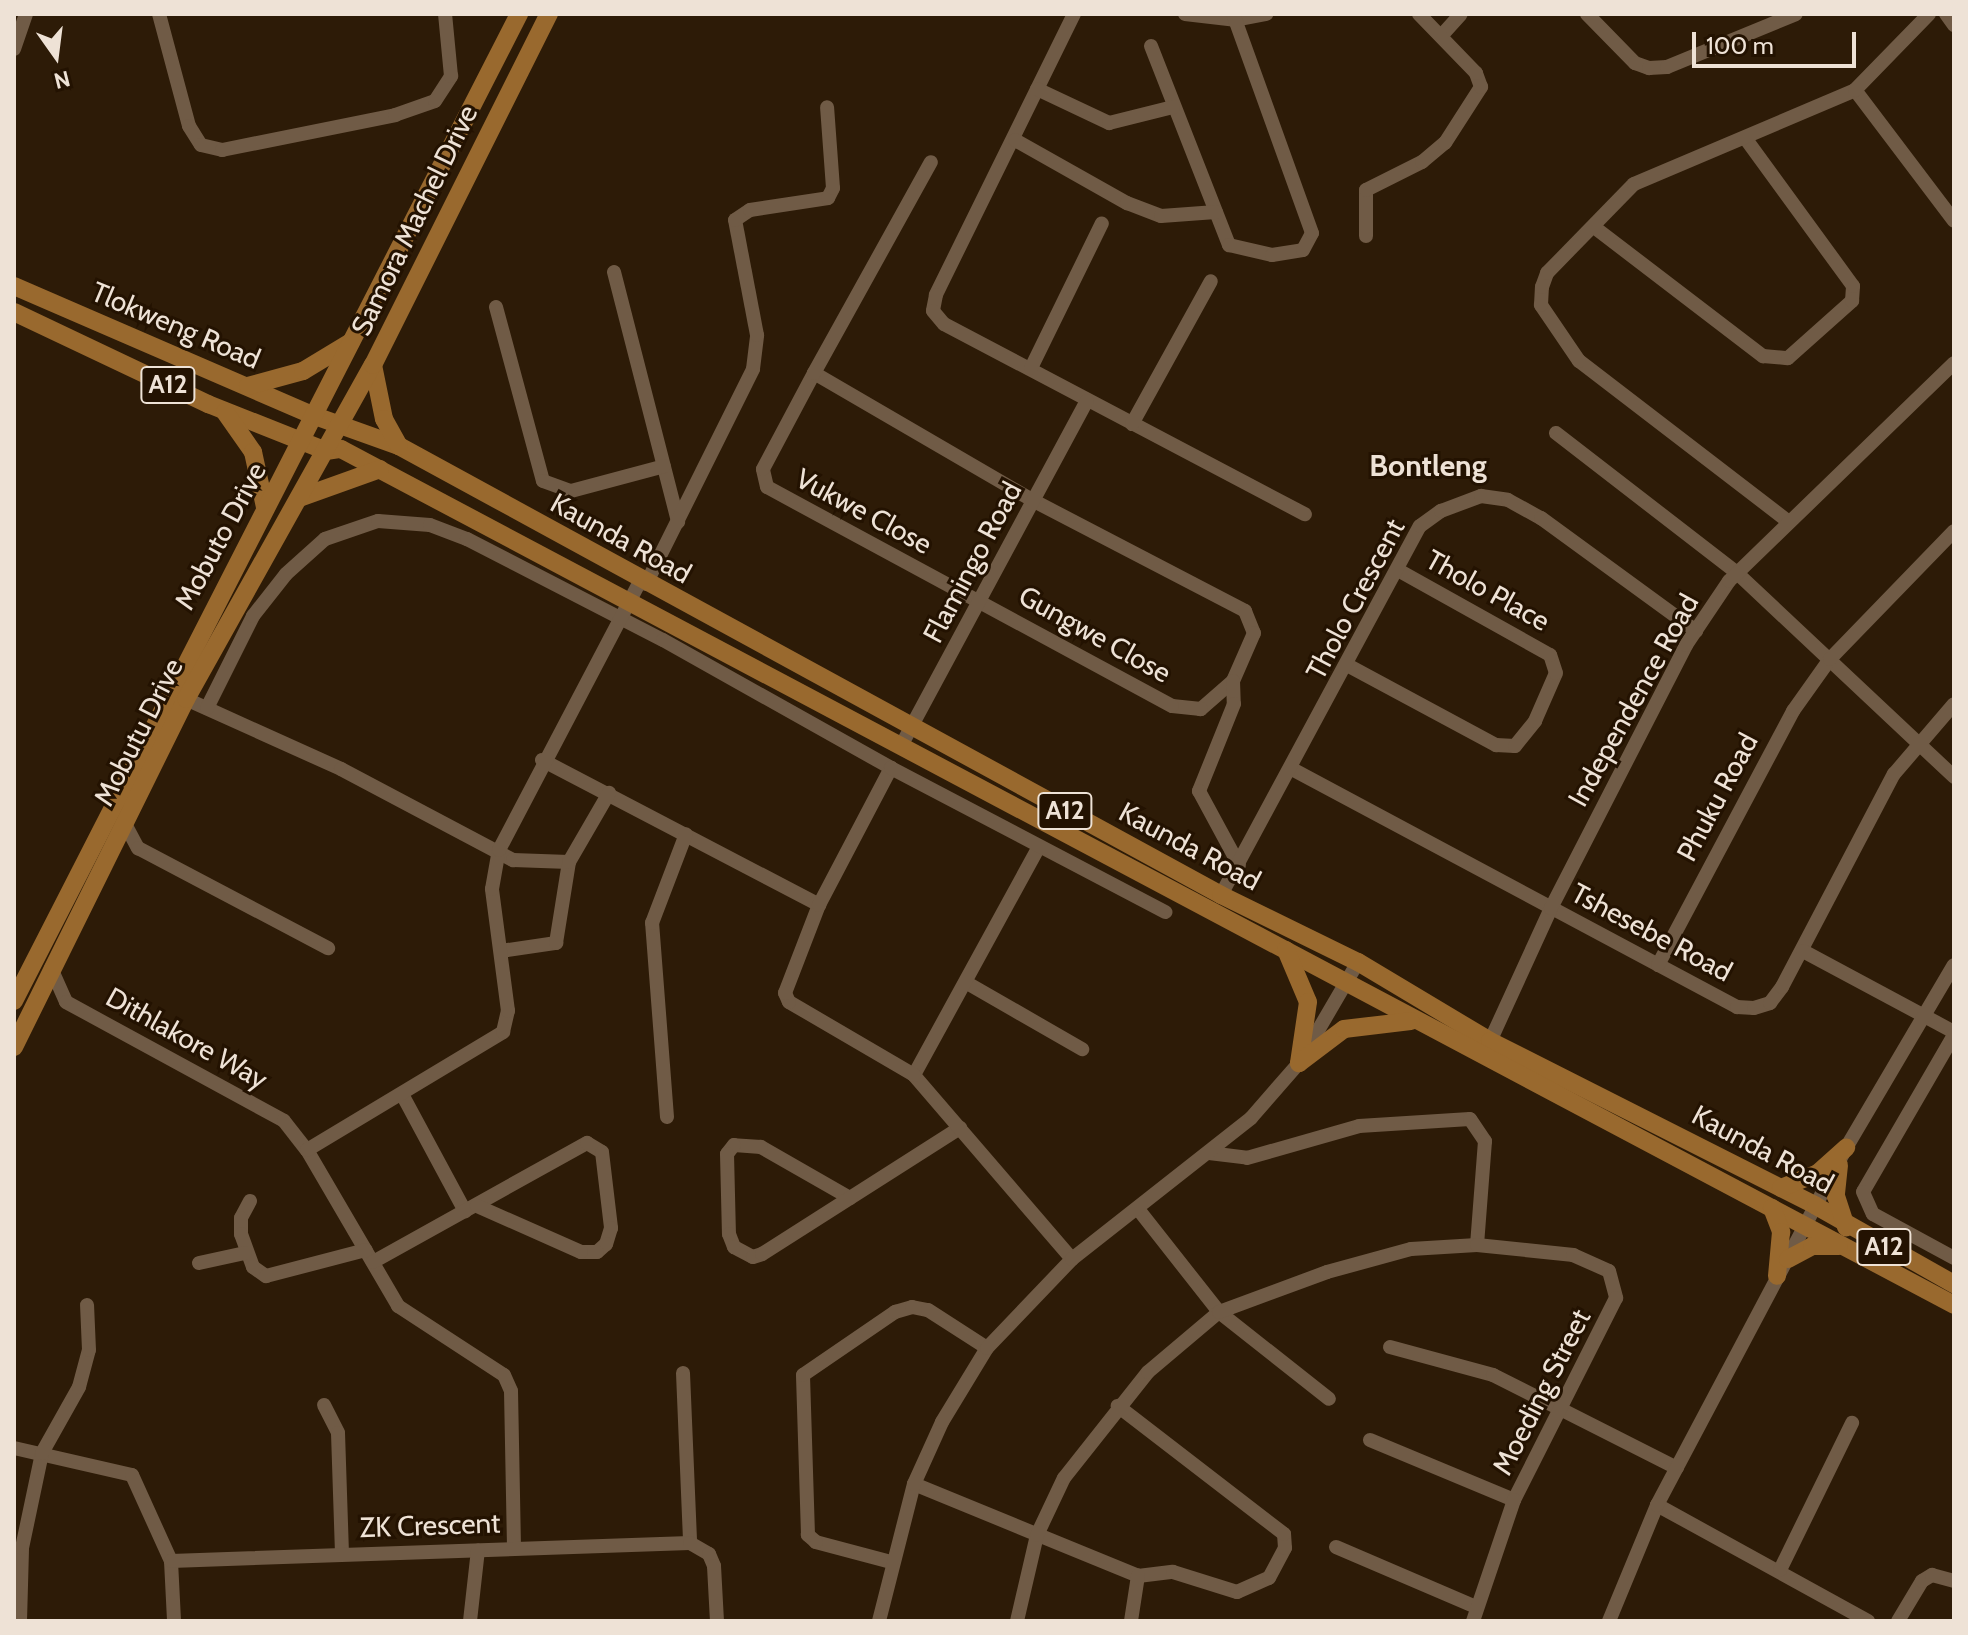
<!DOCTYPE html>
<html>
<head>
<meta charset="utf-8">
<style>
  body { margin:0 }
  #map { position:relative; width:1968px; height:1635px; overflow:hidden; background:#2d1b07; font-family:Cabin,sans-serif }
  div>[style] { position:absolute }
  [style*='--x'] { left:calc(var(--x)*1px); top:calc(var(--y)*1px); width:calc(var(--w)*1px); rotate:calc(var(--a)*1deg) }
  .minor>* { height:14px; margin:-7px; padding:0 7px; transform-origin:7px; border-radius:7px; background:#705b46 }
  .major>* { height:18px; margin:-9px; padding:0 9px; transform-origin:9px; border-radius:9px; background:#99692e }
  span { translate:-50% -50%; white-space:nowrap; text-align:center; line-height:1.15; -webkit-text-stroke:6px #231201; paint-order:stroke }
  .shield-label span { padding:2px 6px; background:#231201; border:2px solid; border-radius:6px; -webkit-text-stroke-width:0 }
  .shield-label { font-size:26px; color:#eee2d6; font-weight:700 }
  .street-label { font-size:28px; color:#eee2d6 }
  .neighbourhood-label { font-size:30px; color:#eee2d6; font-weight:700 }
  .frame { position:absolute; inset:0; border:16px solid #eee2d6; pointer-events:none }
  .north { position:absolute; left:16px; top:16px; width:80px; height:80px; -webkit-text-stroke:6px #231201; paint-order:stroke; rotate:166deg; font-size:22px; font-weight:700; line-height:32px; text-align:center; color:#eee2d6 }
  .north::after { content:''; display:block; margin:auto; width:28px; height:36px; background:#eee2d6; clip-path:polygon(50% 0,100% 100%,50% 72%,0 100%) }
  .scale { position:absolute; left:1692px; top:32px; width:164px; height:36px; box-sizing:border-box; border:4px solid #eee2d6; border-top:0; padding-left:10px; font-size:24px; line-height:28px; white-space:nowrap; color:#eee2d6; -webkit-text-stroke:6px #231201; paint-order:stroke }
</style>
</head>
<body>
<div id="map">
  <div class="minor">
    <i style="--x:159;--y:14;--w:116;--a:75"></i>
    <i style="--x:189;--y:126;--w:22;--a:58"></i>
    <i style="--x:201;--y:145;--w:22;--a:13"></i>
    <i style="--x:222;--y:150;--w:177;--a:-11.4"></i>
    <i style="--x:395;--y:115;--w:42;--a:-19.3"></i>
    <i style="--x:435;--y:101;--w:30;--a:-57"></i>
    <i style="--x:451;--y:76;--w:62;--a:-95.5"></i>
    <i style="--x:1074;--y:14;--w:313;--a:116.2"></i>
    <i style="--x:936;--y:295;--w:16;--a:101"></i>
    <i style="--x:933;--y:311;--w:17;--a:50"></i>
    <i style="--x:944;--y:324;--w:408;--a:27.8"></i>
    <i style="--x:1185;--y:14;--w:50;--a:6.8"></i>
    <i style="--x:1235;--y:20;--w:32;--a:-11"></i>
    <i style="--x:1587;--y:14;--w:69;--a:45.6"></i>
    <i style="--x:1635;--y:63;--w:15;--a:20"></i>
    <i style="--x:1649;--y:68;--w:18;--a:-3"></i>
    <i style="--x:1667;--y:67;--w:139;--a:-22.3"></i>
    <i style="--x:1946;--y:14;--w:14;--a:54"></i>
    <i style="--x:1442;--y:35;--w:28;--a:-48"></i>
    <i style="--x:1151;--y:46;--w:214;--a:68.6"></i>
    <i style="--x:1229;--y:245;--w:44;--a:13.1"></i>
    <i style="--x:1272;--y:255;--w:31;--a:-9"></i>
    <i style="--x:1303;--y:250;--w:19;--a:-62"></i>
    <i style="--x:1312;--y:233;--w:233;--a:-109.8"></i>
    <i style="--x:14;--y:49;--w:37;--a:-71"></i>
    <i style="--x:1037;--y:89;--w:80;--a:25.3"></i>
    <i style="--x:1109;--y:123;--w:66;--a:-14"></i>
    <i style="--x:1855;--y:90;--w:164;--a:52.9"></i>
    <i style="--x:1015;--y:140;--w:129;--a:29.4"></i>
    <i style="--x:1127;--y:203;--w:36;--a:21"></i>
    <i style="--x:1161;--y:216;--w:55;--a:-4.2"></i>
    <i style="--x:1594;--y:227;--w:213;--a:37.4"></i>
    <i style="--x:1763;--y:356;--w:25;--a:5"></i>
    <i style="--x:1788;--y:358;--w:86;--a:-41.7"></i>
    <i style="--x:1852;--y:301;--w:15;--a:-86"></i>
    <i style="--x:1853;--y:286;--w:182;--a:-126.1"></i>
    <i style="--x:1366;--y:236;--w:46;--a:-90"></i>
    <i style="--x:1366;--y:190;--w:63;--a:-26.6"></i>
    <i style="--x:1422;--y:162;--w:30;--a:-40"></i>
    <i style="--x:1445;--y:143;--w:67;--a:-57.3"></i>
    <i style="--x:1481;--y:87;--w:15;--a:-110"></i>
    <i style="--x:1476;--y:73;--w:82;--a:-134"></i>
    <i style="--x:614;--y:272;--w:258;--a:75.6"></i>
    <i style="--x:496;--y:307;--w:180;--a:74.9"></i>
    <i style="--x:543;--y:481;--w:30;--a:20"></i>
    <i style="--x:571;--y:491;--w:96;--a:-15"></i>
    <i style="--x:1031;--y:368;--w:161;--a:-63.9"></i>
    <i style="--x:814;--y:373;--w:255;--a:30.2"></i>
    <i style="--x:1034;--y:501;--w:238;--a:27.5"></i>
    <i style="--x:1245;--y:611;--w:24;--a:68"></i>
    <i style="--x:1254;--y:633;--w:52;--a:113.6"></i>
    <i style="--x:1233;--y:681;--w:43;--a:138.8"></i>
    <i style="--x:1201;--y:709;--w:29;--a:-174"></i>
    <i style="--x:1172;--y:706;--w:460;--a:-151.6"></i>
    <i style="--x:767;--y:487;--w:18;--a:-103"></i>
    <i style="--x:763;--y:469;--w:109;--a:-62"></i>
    <i style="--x:814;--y:373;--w:241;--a:-61"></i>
    <i style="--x:1132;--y:424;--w:163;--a:-61.1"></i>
    <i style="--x:1556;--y:433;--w:229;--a:37.7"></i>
    <i style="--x:1737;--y:573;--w:298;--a:43.2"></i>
    <i style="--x:1789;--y:522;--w:265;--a:-142.5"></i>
    <i style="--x:1579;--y:361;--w:68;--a:-124.2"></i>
    <i style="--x:1541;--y:305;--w:18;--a:-87"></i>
    <i style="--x:1542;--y:287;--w:15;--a:-70"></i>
    <i style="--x:1547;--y:273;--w:124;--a:-45.7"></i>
    <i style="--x:1634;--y:184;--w:240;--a:-23"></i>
    <i style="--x:1855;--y:90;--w:106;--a:-45.8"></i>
    <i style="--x:646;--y:584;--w:240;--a:-63.5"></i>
    <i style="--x:753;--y:369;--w:34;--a:-83"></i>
    <i style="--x:757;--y:335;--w:117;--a:-100.8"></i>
    <i style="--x:735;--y:220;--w:18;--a:-34"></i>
    <i style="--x:750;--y:210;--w:79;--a:-8.7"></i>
    <i style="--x:828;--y:198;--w:11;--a:-63"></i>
    <i style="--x:833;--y:188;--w:81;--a:-94.2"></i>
    <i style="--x:1349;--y:666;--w:167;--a:28.3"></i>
    <i style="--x:1496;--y:745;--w:19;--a:3"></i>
    <i style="--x:1515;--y:746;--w:32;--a:-51"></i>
    <i style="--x:1535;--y:721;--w:52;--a:-66.4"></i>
    <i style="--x:1556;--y:673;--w:19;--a:-108"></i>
    <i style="--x:1550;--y:655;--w:174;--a:-150.8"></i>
    <i style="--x:1233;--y:681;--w:23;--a:88"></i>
    <i style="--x:1234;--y:704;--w:94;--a:111.9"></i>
    <i style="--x:1199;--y:791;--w:84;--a:61.6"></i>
    <i style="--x:186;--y:699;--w:170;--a:24.3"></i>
    <i style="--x:341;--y:769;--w:195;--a:27.9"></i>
    <i style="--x:513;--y:860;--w:56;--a:2"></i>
    <i style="--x:207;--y:708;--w:103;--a:-63.4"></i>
    <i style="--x:253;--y:616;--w:53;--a:-51.8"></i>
    <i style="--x:286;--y:574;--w:52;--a:-41.9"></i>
    <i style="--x:325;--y:539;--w:56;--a:-18.8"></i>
    <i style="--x:378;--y:521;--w:52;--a:4.4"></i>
    <i style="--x:430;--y:525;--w:40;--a:21"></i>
    <i style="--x:467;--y:539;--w:220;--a:27.3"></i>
    <i style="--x:663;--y:640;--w:261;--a:29.3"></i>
    <i style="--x:901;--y:746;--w:392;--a:-61.7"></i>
    <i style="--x:542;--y:760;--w:313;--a:27.6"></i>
    <i style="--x:1292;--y:769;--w:505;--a:28.14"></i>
    <i style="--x:1737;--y:1007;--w:17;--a:3"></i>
    <i style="--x:1754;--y:1008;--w:17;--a:-17"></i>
    <i style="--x:1770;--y:1003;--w:20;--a:-53"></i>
    <i style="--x:1782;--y:987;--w:241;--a:-62.3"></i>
    <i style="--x:1894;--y:774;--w:92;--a:-49.4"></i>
    <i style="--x:124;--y:822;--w:30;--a:62"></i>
    <i style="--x:138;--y:848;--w:215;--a:27.8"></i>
    <i style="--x:1221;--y:895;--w:419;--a:-61.7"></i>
    <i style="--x:1420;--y:526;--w:26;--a:-36"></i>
    <i style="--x:1441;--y:511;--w:43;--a:-20.6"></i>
    <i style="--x:1481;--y:496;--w:27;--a:8"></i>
    <i style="--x:1508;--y:500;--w:38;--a:29"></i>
    <i style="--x:1541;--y:518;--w:192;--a:36.1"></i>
    <i style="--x:501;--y:951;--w:56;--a:-8.3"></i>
    <i style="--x:556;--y:943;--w:82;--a:-80.9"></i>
    <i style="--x:569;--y:862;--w:80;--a:-59.9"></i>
    <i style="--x:1803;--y:951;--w:171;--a:28.2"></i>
    <i style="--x:1658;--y:965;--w:288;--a:-62"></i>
    <i style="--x:1793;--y:711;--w:64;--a:-54.6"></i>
    <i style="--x:1830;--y:659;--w:178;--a:-45.9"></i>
    <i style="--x:51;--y:968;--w:37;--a:66"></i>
    <i style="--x:66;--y:1002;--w:248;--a:28.6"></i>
    <i style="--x:284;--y:1121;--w:37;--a:52"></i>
    <i style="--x:307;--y:1150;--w:181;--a:59.7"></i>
    <i style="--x:398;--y:1306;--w:126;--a:33.1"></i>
    <i style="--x:504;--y:1375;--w:17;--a:66"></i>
    <i style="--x:511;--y:1391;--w:157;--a:88.9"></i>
    <i style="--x:967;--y:983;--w:133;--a:29.9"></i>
    <i style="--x:1954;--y:1035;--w:181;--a:120.1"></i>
    <i style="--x:1863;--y:1192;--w:24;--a:66"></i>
    <i style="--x:1873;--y:1214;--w:92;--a:28.5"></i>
    <i style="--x:1487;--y:1048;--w:154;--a:-65.4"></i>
    <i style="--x:1551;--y:908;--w:296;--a:-62.8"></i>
    <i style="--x:1686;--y:645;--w:77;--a:-56.1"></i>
    <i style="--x:1729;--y:581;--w:313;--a:-44.1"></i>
    <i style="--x:914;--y:1075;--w:260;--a:-61.3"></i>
    <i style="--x:403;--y:1096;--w:131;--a:61.7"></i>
    <i style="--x:667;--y:1117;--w:195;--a:-94.4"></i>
    <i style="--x:652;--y:923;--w:95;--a:-69.1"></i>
    <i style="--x:307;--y:1150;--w:229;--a:-31"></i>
    <i style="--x:503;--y:1032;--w:22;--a:-77"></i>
    <i style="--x:508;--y:1011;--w:123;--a:-97.5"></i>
    <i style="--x:492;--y:889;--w:40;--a:-80"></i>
    <i style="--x:499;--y:850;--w:304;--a:-62.3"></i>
    <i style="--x:1209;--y:1153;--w:38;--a:7"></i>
    <i style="--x:1247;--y:1158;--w:116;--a:-15.9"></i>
    <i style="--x:1359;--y:1126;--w:111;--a:-3.6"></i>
    <i style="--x:1470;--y:1119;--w:27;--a:56"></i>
    <i style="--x:1485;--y:1141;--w:104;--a:94.4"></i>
    <i style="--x:850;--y:1198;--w:103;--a:-150.2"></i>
    <i style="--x:761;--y:1147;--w:27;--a:-176"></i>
    <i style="--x:734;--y:1145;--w:11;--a:128"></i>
    <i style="--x:727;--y:1154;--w:80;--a:88.6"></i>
    <i style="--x:729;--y:1234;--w:14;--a:69"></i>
    <i style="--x:734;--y:1247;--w:21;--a:28"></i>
    <i style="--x:753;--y:1257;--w:9;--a:-18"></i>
    <i style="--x:762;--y:1254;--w:235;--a:-32.5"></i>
    <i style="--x:250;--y:1201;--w:19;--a:118"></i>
    <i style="--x:241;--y:1218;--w:16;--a:90"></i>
    <i style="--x:241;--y:1234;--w:35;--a:70"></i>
    <i style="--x:253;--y:1267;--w:16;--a:35"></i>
    <i style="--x:266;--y:1276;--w:103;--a:-14.6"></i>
    <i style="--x:1138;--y:1209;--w:131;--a:51.8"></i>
    <i style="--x:1219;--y:1312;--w:140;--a:38.3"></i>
    <i style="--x:1072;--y:1259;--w:243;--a:-130.7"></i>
    <i style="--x:914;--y:1075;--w:145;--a:-149.7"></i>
    <i style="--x:789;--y:1002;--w:10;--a:-114"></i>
    <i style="--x:785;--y:993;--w:94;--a:-68.9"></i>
    <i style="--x:819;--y:905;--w:155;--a:-62.3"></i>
    <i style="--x:891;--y:768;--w:310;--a:27.7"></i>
    <i style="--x:373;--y:1262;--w:245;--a:-29.1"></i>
    <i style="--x:587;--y:1143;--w:17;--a:31"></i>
    <i style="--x:602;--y:1152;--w:77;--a:83.2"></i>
    <i style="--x:611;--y:1228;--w:17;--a:107"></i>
    <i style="--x:606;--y:1244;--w:12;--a:138"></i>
    <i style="--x:597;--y:1252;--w:16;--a:180"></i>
    <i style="--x:581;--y:1252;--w:114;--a:-156.1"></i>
    <i style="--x:199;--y:1263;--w:47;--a:-12.3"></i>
    <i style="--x:1390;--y:1347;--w:107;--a:15.2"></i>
    <i style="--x:1493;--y:1375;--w:206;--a:26.8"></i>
    <i style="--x:683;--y:1373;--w:170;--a:87.6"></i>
    <i style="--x:324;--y:1405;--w:31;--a:63"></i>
    <i style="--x:338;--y:1433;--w:121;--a:88.1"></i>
    <i style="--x:1370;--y:1440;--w:156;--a:22.6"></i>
    <i style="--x:14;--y:1448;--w:121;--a:12.9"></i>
    <i style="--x:132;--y:1475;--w:94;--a:65.6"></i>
    <i style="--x:171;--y:1561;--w:60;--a:87.1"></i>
    <i style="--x:914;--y:1484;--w:242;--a:22.3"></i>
    <i style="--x:1138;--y:1576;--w:35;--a:-7"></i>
    <i style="--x:1173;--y:1572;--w:67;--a:17.4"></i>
    <i style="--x:1237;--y:1592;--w:35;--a:-24"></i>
    <i style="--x:1269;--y:1578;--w:34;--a:-62"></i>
    <i style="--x:1285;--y:1548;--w:14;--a:-94"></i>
    <i style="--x:1284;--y:1534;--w:210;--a:-142.4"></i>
    <i style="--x:1657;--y:1505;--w:241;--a:28.8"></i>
    <i style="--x:1336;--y:1547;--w:152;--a:23.2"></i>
    <i style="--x:171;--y:1561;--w:519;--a:-1.99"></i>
    <i style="--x:690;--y:1543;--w:22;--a:30"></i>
    <i style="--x:709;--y:1554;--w:13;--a:67"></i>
    <i style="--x:714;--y:1566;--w:55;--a:86.9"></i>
    <i style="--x:891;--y:1562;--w:78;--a:-165.1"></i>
    <i style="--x:816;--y:1542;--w:11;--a:-139"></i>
    <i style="--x:808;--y:1535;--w:160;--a:-91.8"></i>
    <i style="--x:803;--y:1375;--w:112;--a:-34.4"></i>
    <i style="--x:895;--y:1312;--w:18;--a:-16"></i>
    <i style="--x:912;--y:1307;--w:16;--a:11"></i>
    <i style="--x:928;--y:1310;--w:70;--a:32.8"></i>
    <i style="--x:1780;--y:1570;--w:164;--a:-63.9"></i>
    <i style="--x:20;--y:1621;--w:73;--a:-88.4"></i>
    <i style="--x:22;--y:1548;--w:97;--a:-78.1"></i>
    <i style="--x:42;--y:1453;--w:76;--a:-60.7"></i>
    <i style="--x:79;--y:1387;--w:38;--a:-75"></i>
    <i style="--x:89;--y:1350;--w:45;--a:-92.5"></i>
    <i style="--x:470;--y:1621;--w:71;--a:-83.6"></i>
    <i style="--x:879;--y:1621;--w:141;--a:-75.7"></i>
    <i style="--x:914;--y:1484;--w:68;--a:-65.7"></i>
    <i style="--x:942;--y:1422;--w:87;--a:-58.7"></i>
    <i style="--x:987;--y:1348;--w:123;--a:-46.3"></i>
    <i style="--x:1072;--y:1259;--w:228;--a:-38.2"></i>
    <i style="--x:1251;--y:1118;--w:73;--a:-48.9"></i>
    <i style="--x:1299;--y:1063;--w:117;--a:-59.7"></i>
    <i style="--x:1017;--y:1621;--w:88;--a:-76.9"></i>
    <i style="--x:1037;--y:1535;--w:63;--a:-64.7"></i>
    <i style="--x:1064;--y:1478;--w:135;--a:-51.6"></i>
    <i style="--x:1148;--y:1372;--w:93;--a:-40.2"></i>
    <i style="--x:1219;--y:1312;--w:115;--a:-20.3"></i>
    <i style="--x:1327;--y:1272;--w:87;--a:-15.3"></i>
    <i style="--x:1411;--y:1249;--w:66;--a:-3.5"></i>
    <i style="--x:1477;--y:1245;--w:97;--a:5.9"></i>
    <i style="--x:1573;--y:1255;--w:39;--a:24"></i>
    <i style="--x:1609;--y:1271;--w:28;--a:75"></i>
    <i style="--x:1616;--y:1298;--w:226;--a:116.8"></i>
    <i style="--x:1514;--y:1500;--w:128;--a:108.7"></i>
    <i style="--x:1131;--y:1621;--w:46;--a:-81.2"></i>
    <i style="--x:1609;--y:1621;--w:126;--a:-67.5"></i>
    <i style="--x:1657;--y:1505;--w:404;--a:-62.1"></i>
    <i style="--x:1846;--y:1148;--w:212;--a:-59.5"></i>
    <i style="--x:1898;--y:1621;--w:47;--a:-59"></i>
    <i style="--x:1922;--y:1581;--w:12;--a:-31"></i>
    <i style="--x:1932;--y:1575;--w:23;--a:15"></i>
  </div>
  <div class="major">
    <i style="--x:14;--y:286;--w:328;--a:23.4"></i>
    <i style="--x:315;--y:416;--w:89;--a:19.7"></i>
    <i style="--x:399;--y:446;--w:937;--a:28.64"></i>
    <i style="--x:1221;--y:895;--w:153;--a:26.1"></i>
    <i style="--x:1358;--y:962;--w:154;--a:30.9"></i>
    <i style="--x:1490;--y:1041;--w:365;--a:26.8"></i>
    <i style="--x:1816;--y:1206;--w:159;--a:29.5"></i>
    <i style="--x:14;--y:312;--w:215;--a:25.4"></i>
    <i style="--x:208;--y:404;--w:127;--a:21.7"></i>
    <i style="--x:326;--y:451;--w:15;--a:-8"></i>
    <i style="--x:341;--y:449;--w:1826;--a:27.95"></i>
    <i style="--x:373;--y:365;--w:55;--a:78.5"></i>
    <i style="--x:384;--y:419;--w:31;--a:61"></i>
    <i style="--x:248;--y:386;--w:57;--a:-15.3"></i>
    <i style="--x:303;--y:371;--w:56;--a:-31.1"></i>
    <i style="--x:225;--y:412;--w:49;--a:55"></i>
    <i style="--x:253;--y:452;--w:56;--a:77.7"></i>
    <i style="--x:302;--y:497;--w:83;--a:-19.7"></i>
    <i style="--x:1286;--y:950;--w:56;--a:67.1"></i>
    <i style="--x:1308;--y:1002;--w:62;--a:98.4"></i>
    <i style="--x:14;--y:1001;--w:1109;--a:-62.9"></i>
    <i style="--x:14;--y:1047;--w:388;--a:-63.7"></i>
    <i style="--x:186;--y:699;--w:383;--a:-60.8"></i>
    <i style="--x:373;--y:365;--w:393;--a:-63.4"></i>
    <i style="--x:1299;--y:1063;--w:56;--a:-37.1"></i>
    <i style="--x:1344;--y:1029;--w:67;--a:-6.8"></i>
    <i style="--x:1839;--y:1165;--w:31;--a:96"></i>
    <i style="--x:1836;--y:1196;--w:33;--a:72"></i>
    <i style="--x:1781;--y:1188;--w:40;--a:-22"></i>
    <i style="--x:1818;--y:1173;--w:38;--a:-42"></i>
    <i style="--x:1772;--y:1208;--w:26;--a:69"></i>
    <i style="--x:1781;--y:1232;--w:44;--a:95.2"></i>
    <i style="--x:1788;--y:1259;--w:27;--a:-28"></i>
    <i style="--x:1812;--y:1246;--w:27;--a:0"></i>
  </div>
  <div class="shield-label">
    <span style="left:168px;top:385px">A12</span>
    <span style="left:1065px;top:811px">A12</span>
    <span style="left:1884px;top:1247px">A12</span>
  </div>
  <div class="street-label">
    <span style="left:414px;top:220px;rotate:-64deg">Samora Machel Drive</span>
    <span style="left:176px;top:325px;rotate:23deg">Tlokweng Road</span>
    <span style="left:864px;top:511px;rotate:28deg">Vukwe Close</span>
    <span style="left:220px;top:536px;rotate:-62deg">Mobuto Drive</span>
    <span style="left:621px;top:538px;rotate:29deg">Kaunda Road</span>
    <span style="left:972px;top:562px;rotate:-62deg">Flamingo Road</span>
    <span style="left:1488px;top:590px;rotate:29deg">Tholo Place</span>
    <span style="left:1355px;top:599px;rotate:-62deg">Tholo Crescent</span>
    <span style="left:1095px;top:634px;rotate:29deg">Gungwe Close</span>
    <span style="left:1633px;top:700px;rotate:-61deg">Independence Road</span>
    <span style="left:138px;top:732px;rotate:-63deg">Mobutu Drive</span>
    <span style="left:1717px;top:797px;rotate:-62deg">Phuku Road</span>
    <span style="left:1190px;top:846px;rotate:28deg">Kaunda Road</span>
    <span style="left:1652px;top:932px;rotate:28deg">Tshesebe Road</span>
    <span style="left:187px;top:1038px;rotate:29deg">Dithlakore Way</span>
    <span style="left:1763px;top:1149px;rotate:28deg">Kaunda Road</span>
    <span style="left:1541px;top:1392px;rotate:-63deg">Moeding Street</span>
    <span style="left:430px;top:1525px;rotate:-2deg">ZK Crescent</span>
  </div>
  <div class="neighbourhood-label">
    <span style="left:1428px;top:466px">Bontleng</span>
  </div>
  <div class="frame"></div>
  <div class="north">N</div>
  <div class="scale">100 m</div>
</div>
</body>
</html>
